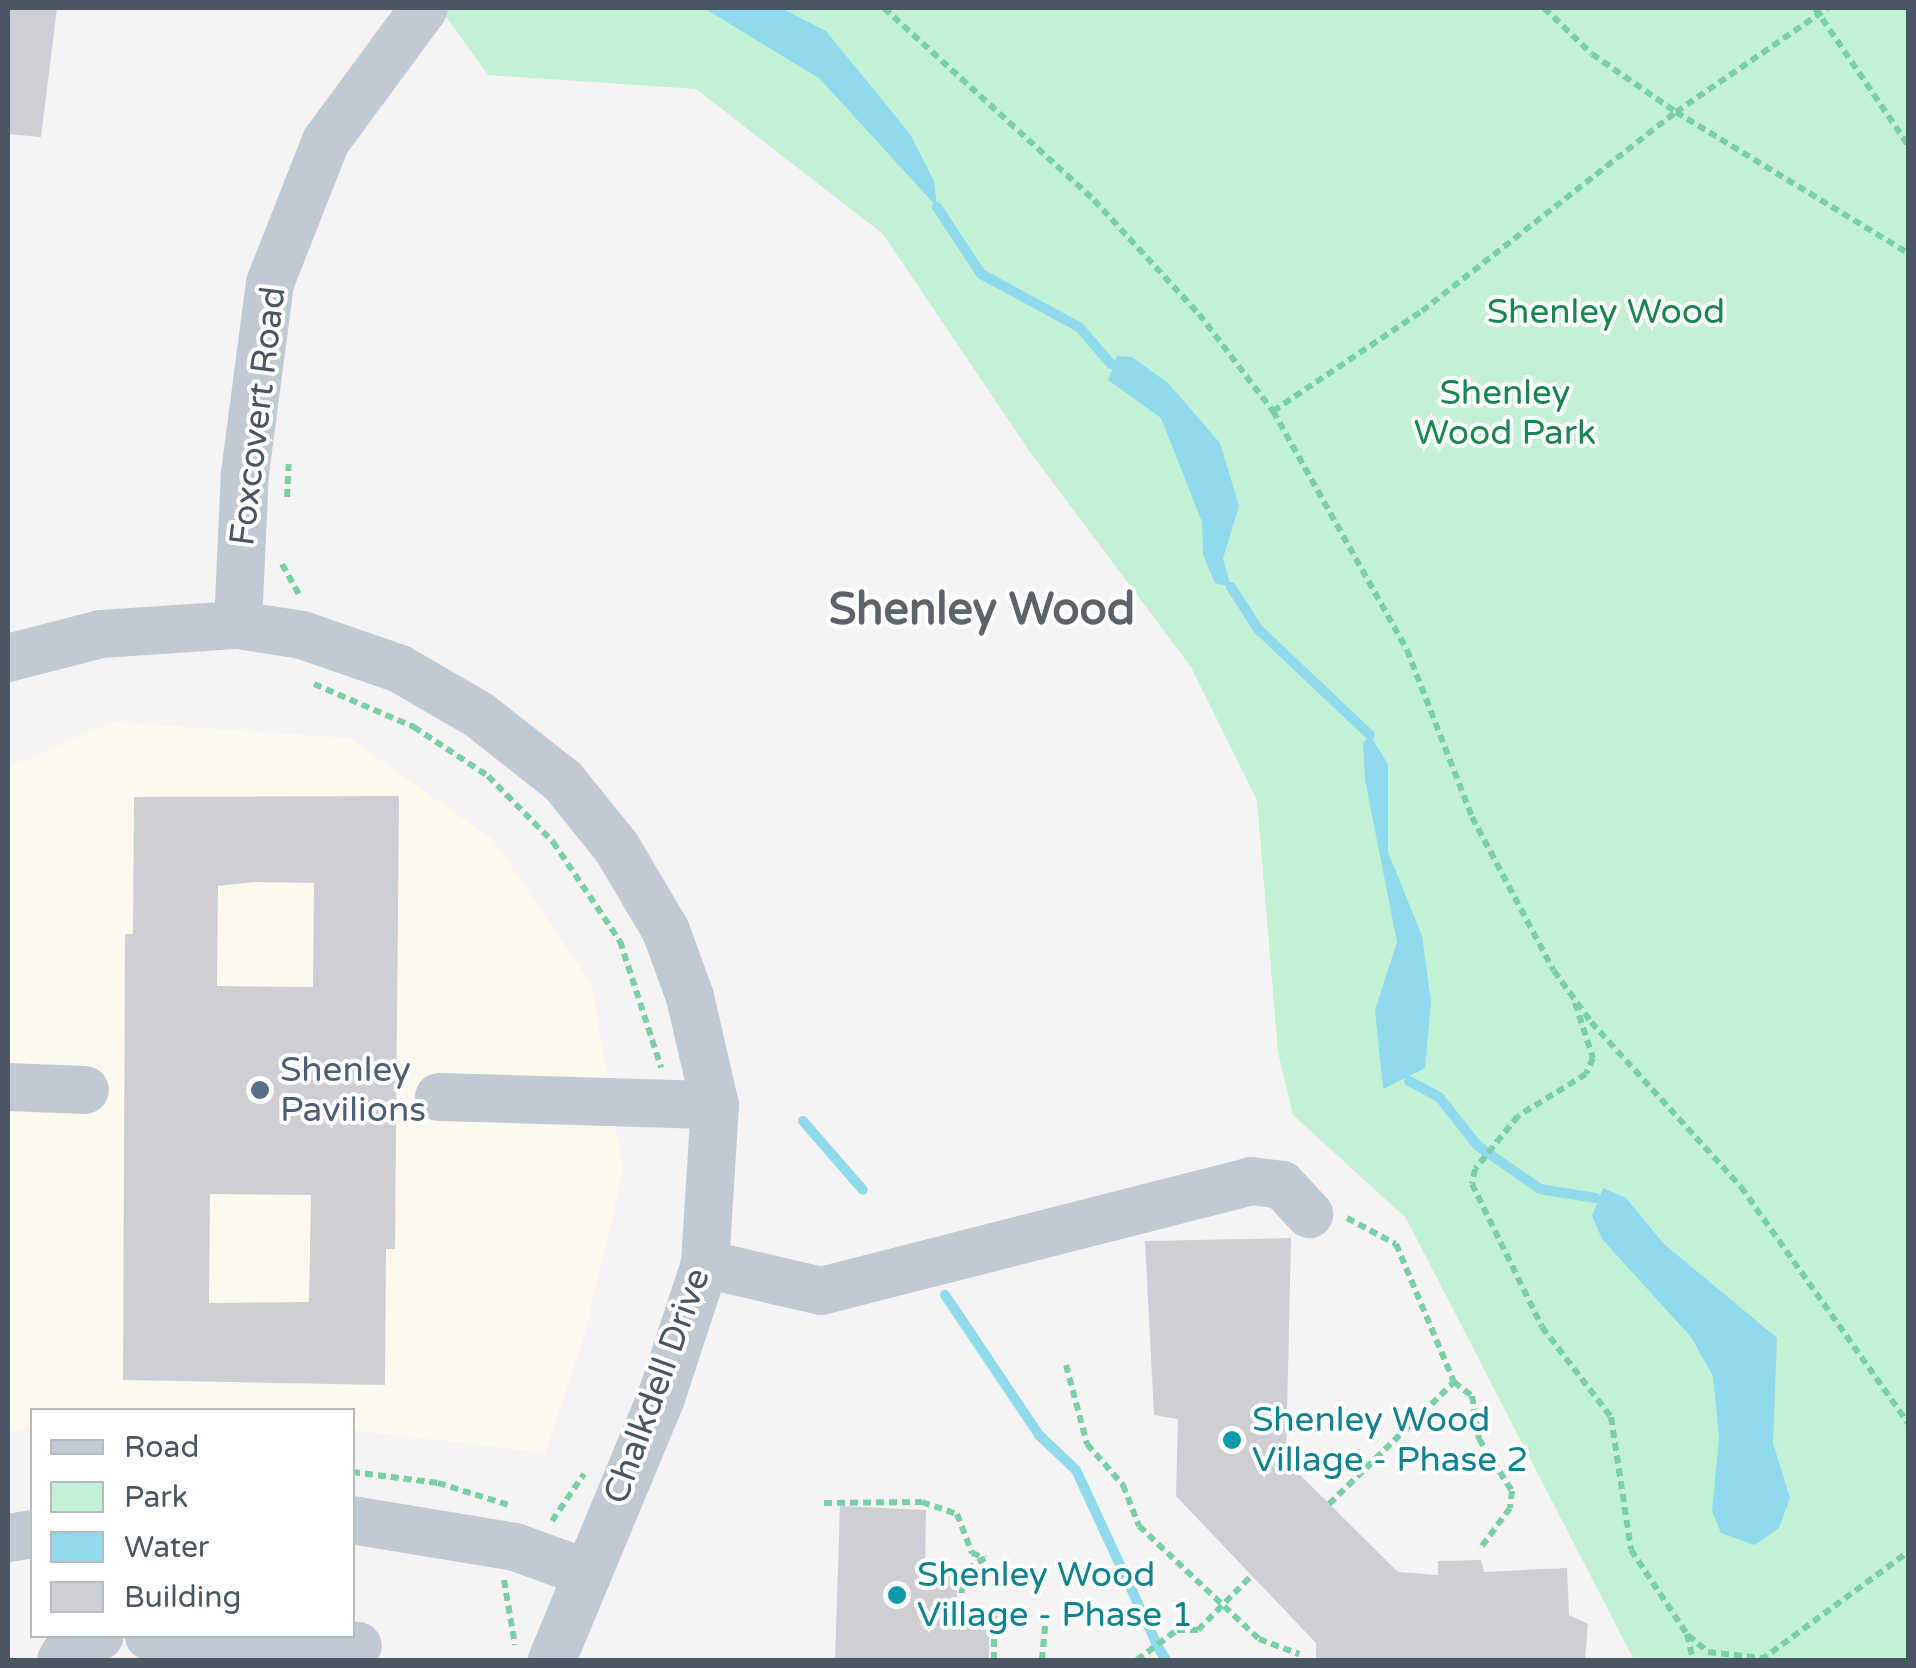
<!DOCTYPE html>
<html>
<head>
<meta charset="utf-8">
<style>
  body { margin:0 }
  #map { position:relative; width:1916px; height:1668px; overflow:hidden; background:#f5f3f3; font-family:"Varela Round",sans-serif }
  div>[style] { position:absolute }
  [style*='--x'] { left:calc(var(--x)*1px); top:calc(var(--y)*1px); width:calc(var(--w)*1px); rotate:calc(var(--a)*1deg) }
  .commercial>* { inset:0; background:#fdf9ef }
  .green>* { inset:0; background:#c3f1d5 }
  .water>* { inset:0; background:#90daee }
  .stream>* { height:10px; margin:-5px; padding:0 5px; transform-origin:5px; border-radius:5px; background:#90daee }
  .building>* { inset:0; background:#cdcfd5 }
  .path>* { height:6px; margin-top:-3px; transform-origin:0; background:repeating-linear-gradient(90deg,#7ad0a6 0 8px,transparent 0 13px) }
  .minor>* { height:48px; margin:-24px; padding:0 24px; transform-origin:24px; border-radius:24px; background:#c1cad2 }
  .dots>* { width:28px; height:28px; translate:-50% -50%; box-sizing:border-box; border:5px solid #fff; border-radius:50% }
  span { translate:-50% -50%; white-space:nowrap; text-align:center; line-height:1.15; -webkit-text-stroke:8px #fff; paint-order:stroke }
  .park-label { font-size:35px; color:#17864f }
  .street-label { font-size:35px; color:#4a5661 }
  .service-label { font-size:35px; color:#4e5e75 }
  .left { translate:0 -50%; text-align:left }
  .culture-label { font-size:35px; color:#0d838f }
  .district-label { font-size:45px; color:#5f6368; font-weight:700 }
  .frame { position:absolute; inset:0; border:10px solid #4a5661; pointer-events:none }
  .legend { position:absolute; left:30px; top:1408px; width:325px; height:230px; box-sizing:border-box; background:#fff; border:2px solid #b7bbc0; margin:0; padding:12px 18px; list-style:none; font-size:30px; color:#4a5661 }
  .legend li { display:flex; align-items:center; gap:20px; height:50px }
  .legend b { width:50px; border:2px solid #b7bbc0 }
</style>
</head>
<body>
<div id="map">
  <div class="commercial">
    <i style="clip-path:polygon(112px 722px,349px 738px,493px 840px,592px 985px,623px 1170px,586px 1329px,545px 1453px,353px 1430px,352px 1410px,32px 1410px,32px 1429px,8px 1432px,8px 768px)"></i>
  </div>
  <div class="green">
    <i style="clip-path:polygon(440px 8px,1908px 8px,1908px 1660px,1634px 1660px,1406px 1218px,1293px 1115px,1278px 1052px,1257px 800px,1191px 667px,1030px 452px,883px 234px,696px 89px,488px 75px)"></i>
  </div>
  <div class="water">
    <i style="clip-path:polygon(704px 8px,781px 8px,826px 31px,910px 134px,934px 181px,937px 207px,820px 79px)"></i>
    <i style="clip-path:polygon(1117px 356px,1132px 357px,1168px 383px,1220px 443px,1239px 506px,1223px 559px,1231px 587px,1215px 583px,1203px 555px,1202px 522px,1161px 418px,1108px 380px)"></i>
    <i style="clip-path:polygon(1370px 735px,1388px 764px,1388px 852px,1422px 936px,1431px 1002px,1425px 1068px,1383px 1089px,1375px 1010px,1397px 942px,1365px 780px,1363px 743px)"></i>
    <i style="clip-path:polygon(1603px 1188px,1626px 1198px,1664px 1244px,1777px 1338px,1773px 1443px,1790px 1498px,1779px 1528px,1755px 1545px,1721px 1533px,1712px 1511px,1719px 1438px,1713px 1376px,1691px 1337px,1602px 1239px,1592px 1216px)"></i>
  </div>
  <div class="stream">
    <i style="--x:937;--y:207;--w:80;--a:56.7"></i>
    <i style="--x:981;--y:274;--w:111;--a:28.4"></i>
    <i style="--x:1079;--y:327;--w:49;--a:49.1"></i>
    <i style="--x:1231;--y:587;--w:50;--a:57.3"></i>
    <i style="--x:1258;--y:629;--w:154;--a:43.4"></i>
    <i style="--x:1409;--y:1081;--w:34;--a:28"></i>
    <i style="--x:1439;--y:1097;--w:63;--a:51.5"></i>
    <i style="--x:1478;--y:1146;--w:75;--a:34.7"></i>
    <i style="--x:1540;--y:1189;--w:56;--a:9.3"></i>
    <i style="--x:803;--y:1121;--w:91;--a:49"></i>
    <i style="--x:945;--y:1295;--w:169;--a:56.1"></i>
    <i style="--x:1039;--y:1435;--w:51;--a:43.4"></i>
    <i style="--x:1076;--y:1470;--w:190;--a:65.1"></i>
    <i style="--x:1158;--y:1647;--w:15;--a:58"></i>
  </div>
  <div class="building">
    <i style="clip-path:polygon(8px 8px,57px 8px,41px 137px,8px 134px)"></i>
    <i style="clip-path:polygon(evenodd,399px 796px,395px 1249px,386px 1249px,385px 1385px,123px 1380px,125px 934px,133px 934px,134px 797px,399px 796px,254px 882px,314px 883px,313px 987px,217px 986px,218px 886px,254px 882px,399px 796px,210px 1194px,311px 1195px,309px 1302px,209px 1303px,210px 1194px)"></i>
    <i style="clip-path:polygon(1291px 1238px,1286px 1461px,1398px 1572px,1438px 1575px,1438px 1561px,1481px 1560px,1484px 1572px,1567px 1568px,1569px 1615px,1588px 1624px,1585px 1660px,1316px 1660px,1316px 1643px,1176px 1496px,1178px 1419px,1154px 1415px,1145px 1241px)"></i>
    <i style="clip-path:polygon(840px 1506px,926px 1510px,925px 1574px,957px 1576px,957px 1614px,989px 1616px,989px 1660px,835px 1660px)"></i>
  </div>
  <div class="path">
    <i style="--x:884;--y:8;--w:285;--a:42.4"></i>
    <i style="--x:1094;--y:200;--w:155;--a:47.4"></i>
    <i style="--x:1199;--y:314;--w:122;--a:52.7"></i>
    <i style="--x:1273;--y:411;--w:274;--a:60.7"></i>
    <i style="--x:1407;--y:650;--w:179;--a:68.7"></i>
    <i style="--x:1472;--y:817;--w:174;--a:62"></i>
    <i style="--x:1554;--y:971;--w:63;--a:54"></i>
    <i style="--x:1591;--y:1022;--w:223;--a:47.7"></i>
    <i style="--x:1741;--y:1187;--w:289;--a:54.7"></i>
    <i style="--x:1544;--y:8;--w:66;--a:43.8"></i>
    <i style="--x:1592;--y:54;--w:102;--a:34.6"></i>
    <i style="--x:1676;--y:112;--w:271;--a:31.3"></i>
    <i style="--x:1815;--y:8;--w:166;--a:55.8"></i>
    <i style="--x:1273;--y:411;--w:179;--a:-33.9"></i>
    <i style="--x:1422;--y:311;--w:323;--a:-38.1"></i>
    <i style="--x:1676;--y:112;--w:184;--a:-34.4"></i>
    <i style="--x:287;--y:497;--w:33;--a:-87"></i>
    <i style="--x:282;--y:564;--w:38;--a:61"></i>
    <i style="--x:314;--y:684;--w:109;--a:23.3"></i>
    <i style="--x:414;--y:727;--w:89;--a:33.5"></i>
    <i style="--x:488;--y:776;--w:93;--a:45.4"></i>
    <i style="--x:553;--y:842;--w:120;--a:55.9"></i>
    <i style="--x:620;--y:941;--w:133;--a:72"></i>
    <i style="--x:1575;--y:1003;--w:58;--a:71.9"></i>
    <i style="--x:1593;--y:1058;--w:17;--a:114"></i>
    <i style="--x:1586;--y:1074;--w:80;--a:148.3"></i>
    <i style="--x:1518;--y:1116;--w:68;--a:129.1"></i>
    <i style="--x:1475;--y:1169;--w:15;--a:101"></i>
    <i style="--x:1472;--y:1184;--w:159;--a:63.9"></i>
    <i style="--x:1542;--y:1327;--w:113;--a:52.5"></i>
    <i style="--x:1611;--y:1417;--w:134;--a:81.4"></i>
    <i style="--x:1631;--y:1550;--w:101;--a:56.3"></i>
    <i style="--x:1687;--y:1634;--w:27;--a:77"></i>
    <i style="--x:1347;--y:1218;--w:55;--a:28"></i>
    <i style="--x:1396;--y:1244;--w:150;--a:67.2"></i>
    <i style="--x:1454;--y:1382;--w:23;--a:38"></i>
    <i style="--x:1472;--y:1396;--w:44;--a:80.8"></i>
    <i style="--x:1479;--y:1439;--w:62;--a:57.6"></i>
    <i style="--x:1512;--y:1491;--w:17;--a:97"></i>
    <i style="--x:1510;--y:1508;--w:52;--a:126.4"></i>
    <i style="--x:1066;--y:1365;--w:82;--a:75.1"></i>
    <i style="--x:1087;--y:1444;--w:55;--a:48.7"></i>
    <i style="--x:1123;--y:1485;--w:44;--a:68.7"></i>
    <i style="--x:1139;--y:1526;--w:165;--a:43.3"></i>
    <i style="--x:1259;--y:1639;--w:43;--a:20.6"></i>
    <i style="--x:352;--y:1472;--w:87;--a:7.3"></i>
    <i style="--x:438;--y:1483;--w:77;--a:17.3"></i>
    <i style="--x:824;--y:1503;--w:98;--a:-0.6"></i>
    <i style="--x:922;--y:1502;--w:37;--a:19"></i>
    <i style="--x:957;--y:1514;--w:42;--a:69"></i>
    <i style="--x:972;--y:1553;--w:14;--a:21"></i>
    <i style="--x:985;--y:1558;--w:26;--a:148"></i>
    <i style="--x:963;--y:1572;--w:38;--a:93"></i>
    <i style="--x:961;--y:1610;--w:33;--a:5"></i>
    <i style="--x:994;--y:1613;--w:47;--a:90"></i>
    <i style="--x:1329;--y:1504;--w:175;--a:-44.3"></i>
    <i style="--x:552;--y:1521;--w:57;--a:-55.8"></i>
    <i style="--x:504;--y:1580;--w:66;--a:80.4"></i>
    <i style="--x:1688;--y:1635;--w:26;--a:40"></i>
    <i style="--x:1708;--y:1652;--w:55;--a:6.2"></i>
    <i style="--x:1042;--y:1660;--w:43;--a:-84.7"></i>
    <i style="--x:1137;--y:1660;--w:50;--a:-36.9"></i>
    <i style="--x:1177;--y:1630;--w:21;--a:0"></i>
    <i style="--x:1198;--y:1630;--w:77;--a:-45.5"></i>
    <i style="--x:1761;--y:1660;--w:182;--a:-36.3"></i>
  </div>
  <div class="minor">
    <i style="--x:238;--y:625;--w:152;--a:-87.4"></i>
    <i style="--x:245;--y:473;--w:192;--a:-82.5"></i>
    <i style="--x:270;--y:283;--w:153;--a:-68.5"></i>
    <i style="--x:326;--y:141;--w:165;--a:-53.6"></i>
    <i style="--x:8;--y:658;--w:96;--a:-14.5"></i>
    <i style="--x:101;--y:634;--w:137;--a:-3.8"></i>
    <i style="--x:238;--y:625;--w:65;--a:8.9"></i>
    <i style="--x:302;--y:635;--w:104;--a:19.1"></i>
    <i style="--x:400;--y:669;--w:91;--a:30.2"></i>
    <i style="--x:479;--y:715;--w:107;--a:38.2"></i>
    <i style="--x:563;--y:781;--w:86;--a:51.1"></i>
    <i style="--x:617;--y:848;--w:96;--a:59.4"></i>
    <i style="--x:666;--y:931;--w:70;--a:70"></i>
    <i style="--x:690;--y:997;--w:111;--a:77"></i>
    <i style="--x:715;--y:1105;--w:159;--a:93.6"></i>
    <i style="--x:705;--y:1264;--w:141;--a:108.2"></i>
    <i style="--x:661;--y:1398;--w:284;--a:112.6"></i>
    <i style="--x:8;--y:1087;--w:77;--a:2.2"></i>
    <i style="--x:439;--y:1097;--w:276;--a:1.7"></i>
    <i style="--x:705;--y:1264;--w:119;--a:13.1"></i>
    <i style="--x:821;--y:1291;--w:444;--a:-14.3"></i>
    <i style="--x:1251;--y:1181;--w:31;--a:7"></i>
    <i style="--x:1282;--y:1185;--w:40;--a:47"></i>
    <i style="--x:352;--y:1520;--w:165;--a:9.4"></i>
    <i style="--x:515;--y:1547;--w:73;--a:19.9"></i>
    <i style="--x:8;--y:1538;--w:24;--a:-9"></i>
    <i style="--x:149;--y:1636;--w:209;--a:2.7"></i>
    <i style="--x:61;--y:1660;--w:24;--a:-57"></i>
    <i style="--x:74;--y:1640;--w:26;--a:-9"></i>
  </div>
  <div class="dots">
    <i style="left:260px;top:1090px;background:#5c6f8a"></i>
    <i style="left:1232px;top:1440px;background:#0f9aa8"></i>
    <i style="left:897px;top:1595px;background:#0f9aa8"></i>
  </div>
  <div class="park-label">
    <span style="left:1606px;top:312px">Shenley Wood</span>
    <span style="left:1505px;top:413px">Shenley<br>Wood Park</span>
  </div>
  <div class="street-label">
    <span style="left:258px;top:416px;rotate:-83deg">Foxcovert Road</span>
    <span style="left:657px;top:1386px;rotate:-70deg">Chalkdell Drive</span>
  </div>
  <div class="service-label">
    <span class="left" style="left:280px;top:1090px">Shenley<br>Pavilions</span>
  </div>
  <div class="culture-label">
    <span class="left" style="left:1252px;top:1440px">Shenley Wood<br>Village - Phase 2</span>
    <span class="left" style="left:917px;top:1595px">Shenley Wood<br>Village - Phase 1</span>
  </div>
  <div class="district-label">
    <span style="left:982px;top:611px">Shenley Wood</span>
  </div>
  <div class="frame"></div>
  <ul class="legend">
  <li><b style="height:12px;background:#c1cad2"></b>Road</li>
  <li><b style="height:28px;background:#c3f1d5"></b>Park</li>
  <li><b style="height:28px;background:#90daee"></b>Water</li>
  <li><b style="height:28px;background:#cdcfd5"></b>Building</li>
  </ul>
</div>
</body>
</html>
